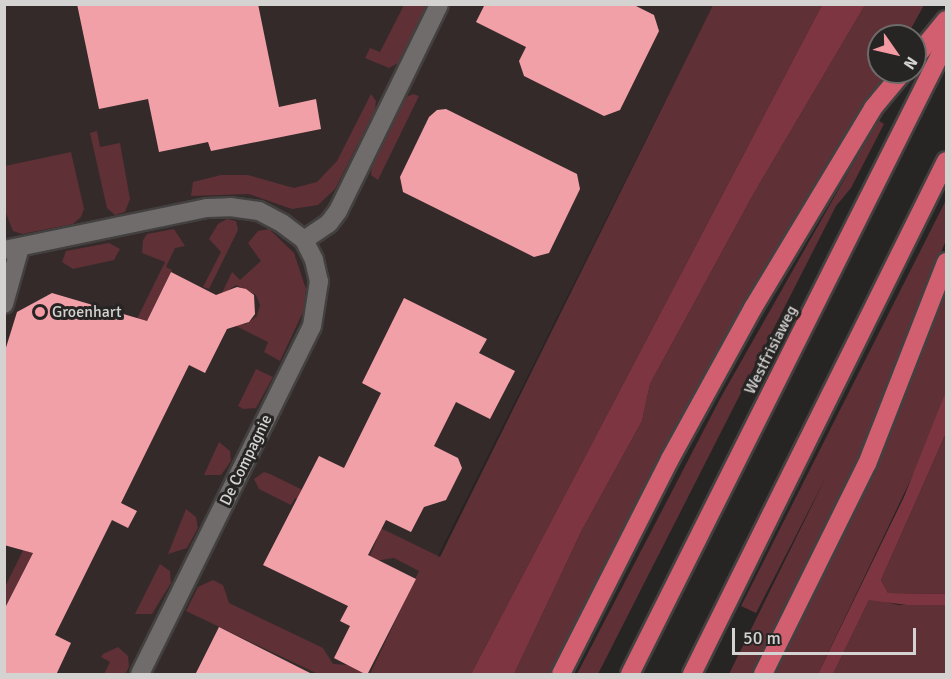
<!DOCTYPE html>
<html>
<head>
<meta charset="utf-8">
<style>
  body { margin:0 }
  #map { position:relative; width:951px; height:679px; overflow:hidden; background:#272424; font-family:Signika,sans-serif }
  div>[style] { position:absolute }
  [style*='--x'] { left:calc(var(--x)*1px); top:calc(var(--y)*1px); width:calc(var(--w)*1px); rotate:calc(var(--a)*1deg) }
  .built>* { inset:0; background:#342a2a }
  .green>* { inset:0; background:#5f3036 }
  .water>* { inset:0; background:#7d3641 }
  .building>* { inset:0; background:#f2a0a8 }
  .roads { filter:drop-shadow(2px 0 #434040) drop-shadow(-2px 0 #434040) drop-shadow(0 2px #434040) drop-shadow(0 -2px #434040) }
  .minor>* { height:18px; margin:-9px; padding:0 9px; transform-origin:9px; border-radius:9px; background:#716c6c }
  .highway>* { height:18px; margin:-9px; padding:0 9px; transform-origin:9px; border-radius:9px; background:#d25f70 }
  .dots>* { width:16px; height:16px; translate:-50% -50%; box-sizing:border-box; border:3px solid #272424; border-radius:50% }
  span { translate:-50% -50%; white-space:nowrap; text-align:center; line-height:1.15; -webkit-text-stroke:6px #272424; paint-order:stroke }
  .poi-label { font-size:16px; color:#d5d2d2 }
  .left { translate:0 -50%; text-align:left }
  .street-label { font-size:16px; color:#d5d2d2 }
  .frame { position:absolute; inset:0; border:6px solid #d5d2d2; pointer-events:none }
  .north { position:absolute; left:867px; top:24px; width:60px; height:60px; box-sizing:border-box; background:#272424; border:2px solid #6d6a6a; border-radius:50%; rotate:124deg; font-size:16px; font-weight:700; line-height:24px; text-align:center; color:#d5d2d2 }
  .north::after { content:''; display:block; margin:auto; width:21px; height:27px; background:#f49aa3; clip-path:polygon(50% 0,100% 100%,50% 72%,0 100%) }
  .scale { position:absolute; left:732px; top:628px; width:184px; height:27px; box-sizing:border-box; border:3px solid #d5d2d2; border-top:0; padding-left:8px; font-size:18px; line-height:21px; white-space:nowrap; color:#d5d2d2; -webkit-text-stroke:4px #272424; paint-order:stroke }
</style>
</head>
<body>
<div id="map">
  <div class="built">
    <i style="clip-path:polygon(4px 5px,713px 5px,379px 674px,5px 674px)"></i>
  </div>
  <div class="green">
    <i style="clip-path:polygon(404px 5px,427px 5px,398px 63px,389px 68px,365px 58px,370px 48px,380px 52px)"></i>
    <i style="clip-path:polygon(713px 5px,822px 5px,471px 674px,370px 674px,419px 571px,394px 558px,375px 561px,369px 558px,377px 539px,295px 498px,291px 505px,259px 489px,254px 479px,264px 472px,270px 474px,440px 557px)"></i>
    <i style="clip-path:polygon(865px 5px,924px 5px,907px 36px,879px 36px,879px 72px,886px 72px,553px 674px,514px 674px,582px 530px,642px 421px,650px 384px,754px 193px)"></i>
    <i style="clip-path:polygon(371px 94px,376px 101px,375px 110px,335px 189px,318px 205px,292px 209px,249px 194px,191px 196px,193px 182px,221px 175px,248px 175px,294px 188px,317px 182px,337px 161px)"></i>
    <i style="clip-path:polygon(413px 94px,419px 96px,378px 180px,371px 175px,372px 167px,406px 97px)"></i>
    <i style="clip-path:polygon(878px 120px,884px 124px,851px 188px,836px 206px,598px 674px,577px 674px,721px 397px)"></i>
    <i style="clip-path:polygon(97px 131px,100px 147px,120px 143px,130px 199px,125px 212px,115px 215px,107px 208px,90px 133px)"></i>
    <i style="clip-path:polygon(71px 152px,84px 209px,81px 217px,73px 224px,22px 234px,13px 231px,5px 211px,5px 166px)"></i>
    <i style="clip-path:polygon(946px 200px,946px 240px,836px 514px,752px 674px,729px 674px,826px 477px,756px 613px,741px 606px)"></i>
    <i style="clip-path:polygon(227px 219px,236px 221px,238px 230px,209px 289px,203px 287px,221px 252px,209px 239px,218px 224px)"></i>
    <i style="clip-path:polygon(174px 229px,185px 246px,175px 248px,166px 267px,172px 270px,5px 609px,5px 587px,165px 262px,142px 253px,143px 240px,147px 234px)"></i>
    <i style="clip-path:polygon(269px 229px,294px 253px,306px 289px,304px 310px,280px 361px,264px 352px,268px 342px,234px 325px,246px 324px,257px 316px,260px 305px,256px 295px,236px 285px,221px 295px,232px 272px,240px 280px,261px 261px,248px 243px,258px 231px)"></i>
    <i style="clip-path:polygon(109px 243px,120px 249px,114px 260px,73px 269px,62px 262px,66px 251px)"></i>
    <i style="clip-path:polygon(946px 282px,946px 391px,923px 454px,818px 674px,772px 674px,859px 499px)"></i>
    <i style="clip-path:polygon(256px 369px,273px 377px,256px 408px,243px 409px,238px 406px)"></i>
    <i style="clip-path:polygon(946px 433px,946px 594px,888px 593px,881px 580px)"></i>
    <i style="clip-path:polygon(219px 442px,230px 451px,231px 461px,221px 475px,204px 475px)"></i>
    <i style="clip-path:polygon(186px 509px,196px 517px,198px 528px,187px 548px,168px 554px)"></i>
    <i style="clip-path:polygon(160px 564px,170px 571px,171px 583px,152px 614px,135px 614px)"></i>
    <i style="clip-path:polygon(213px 580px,223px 585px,229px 603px,323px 648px,333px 664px,348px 665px,367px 674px,318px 674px,186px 611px,198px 587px)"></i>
    <i style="clip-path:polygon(875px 599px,898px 605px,946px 605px,946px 674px,833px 674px,869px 600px)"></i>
    <i style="clip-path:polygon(118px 647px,128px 656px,129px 667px,125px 674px,104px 674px,110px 662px,101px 657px,103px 654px)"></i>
  </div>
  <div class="water">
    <i style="clip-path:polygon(822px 5px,865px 5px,754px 193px,650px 384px,642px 421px,582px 530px,514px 674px,471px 674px)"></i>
    <i style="clip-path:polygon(946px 391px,946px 433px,881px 580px,888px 593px,946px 594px,946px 605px,907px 605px,869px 600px,833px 674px,818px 674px,904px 497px)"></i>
  </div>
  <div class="building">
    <i style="clip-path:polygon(77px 4px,258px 4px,279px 107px,316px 99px,321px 129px,211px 151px,208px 142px,159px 152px,148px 99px,99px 109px)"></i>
    <i style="clip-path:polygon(485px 4px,632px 4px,654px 15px,659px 31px,620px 110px,604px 116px,524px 76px,519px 61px,526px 47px,476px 22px)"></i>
    <i style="clip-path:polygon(446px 109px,577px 174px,580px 189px,549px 253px,534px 257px,403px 192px,400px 177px,429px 117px,437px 110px)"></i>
    <i style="clip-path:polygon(171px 272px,216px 295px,237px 287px,246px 289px,254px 295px,255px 314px,249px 322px,227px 329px,205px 373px,189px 365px,121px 503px,137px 511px,128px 528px,112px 520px,55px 635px,71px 643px,56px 675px,4px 675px,4px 610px,33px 553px,4px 545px,4px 354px,17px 312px,52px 293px,147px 321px)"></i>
    <i style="clip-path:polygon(404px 298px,487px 339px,479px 353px,515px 371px,490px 419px,456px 402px,434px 446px,458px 458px,462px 468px,446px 500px,424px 507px,411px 532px,386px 520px,368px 555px,416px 579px,367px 675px,334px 658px,350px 626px,340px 621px,348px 606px,263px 565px,319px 456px,344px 468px,381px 393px,362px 383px)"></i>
    <i style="clip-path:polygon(219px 627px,314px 675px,195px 675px)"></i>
  </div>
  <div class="roads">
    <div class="minor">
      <i style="--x:304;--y:240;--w:30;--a:-34"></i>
      <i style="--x:329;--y:223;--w:15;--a:-53"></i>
      <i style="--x:338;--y:211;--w:229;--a:-63.9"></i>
      <i style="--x:4;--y:250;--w:207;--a:-11.7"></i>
      <i style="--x:207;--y:208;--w:23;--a:-2"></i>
      <i style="--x:230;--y:207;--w:29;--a:8"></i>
      <i style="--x:259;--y:211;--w:27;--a:28"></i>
      <i style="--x:283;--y:224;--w:26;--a:37"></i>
      <i style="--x:304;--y:240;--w:22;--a:63"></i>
      <i style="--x:314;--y:260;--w:22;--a:77"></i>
      <i style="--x:319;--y:281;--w:46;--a:98.8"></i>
      <i style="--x:312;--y:326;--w:388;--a:116.3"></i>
      <i style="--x:4;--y:304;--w:59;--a:-74.3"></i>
    </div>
    <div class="highway">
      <i style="--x:915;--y:58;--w:49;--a:-50.8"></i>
      <i style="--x:561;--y:674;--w:241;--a:-63.1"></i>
      <i style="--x:670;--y:459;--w:172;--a:-61.2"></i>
      <i style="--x:753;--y:308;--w:233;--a:-59"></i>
      <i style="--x:873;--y:108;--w:47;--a:-50.2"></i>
      <i style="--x:630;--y:674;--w:706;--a:-63.4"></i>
      <i style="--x:692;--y:674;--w:572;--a:-63.66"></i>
      <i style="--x:763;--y:674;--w:234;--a:-63.7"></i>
      <i style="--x:867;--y:464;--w:217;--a:-68.6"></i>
    </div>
  </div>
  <div class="dots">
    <i style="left:40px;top:312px;background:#f49aa3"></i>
  </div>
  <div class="poi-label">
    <span class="left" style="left:52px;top:312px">Groenhart</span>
  </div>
  <div class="street-label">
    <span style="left:771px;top:350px;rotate:-63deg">Westfrisiaweg</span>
    <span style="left:246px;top:460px;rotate:-64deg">De Compagnie</span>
  </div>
  <div class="frame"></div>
  <div class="north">N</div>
  <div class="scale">50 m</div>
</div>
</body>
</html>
